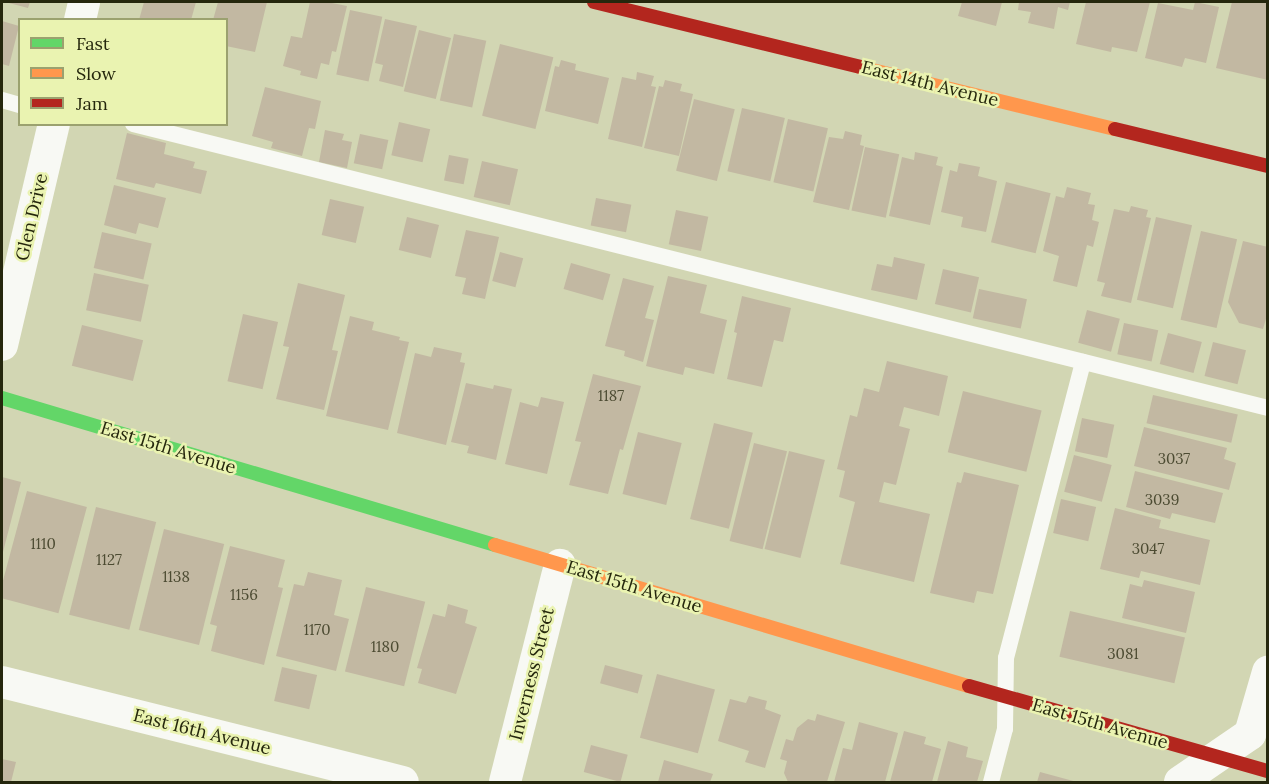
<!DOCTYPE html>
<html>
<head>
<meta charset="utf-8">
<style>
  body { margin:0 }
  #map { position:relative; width:1269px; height:784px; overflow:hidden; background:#d2d6b3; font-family:Lora,serif }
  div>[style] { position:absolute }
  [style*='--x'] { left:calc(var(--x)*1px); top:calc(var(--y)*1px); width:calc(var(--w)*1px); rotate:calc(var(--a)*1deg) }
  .building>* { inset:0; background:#c2b8a2; transform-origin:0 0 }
  .lane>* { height:16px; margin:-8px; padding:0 8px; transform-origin:8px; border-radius:8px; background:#f8f9f4 }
  .street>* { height:32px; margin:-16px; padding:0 16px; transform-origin:16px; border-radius:16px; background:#f8f9f4 }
  .fast>* { height:14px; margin:-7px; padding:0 7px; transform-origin:7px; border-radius:7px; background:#63d668 }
  .slow>* { height:14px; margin:-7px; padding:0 7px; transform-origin:7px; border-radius:7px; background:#ff974d }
  .jam>* { height:14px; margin:-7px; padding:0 7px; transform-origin:7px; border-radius:7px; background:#b3261e }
  span { translate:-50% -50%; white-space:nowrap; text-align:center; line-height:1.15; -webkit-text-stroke:5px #eaf3b1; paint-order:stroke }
  .number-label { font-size:15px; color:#4c4b32 }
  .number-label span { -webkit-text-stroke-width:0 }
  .street-label { font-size:18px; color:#25270d }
  .frame { position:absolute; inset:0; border:3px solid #25270d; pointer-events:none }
  .legend { position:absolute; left:18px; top:18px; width:210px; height:108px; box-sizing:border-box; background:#eaf3b1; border:2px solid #9ba16f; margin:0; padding:8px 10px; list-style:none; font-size:18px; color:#25270d }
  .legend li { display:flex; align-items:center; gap:12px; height:30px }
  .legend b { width:30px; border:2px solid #9ba16f }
</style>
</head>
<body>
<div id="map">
  <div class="building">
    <i style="clip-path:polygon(5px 2px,30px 2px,28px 8px)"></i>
    <i style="clip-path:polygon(144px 2px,196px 2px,191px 20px,139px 20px)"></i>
    <i style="clip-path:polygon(218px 2px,267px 2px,255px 52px,226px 46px,226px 20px,213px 20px)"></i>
    <i style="clip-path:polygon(310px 2px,327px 2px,347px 6px,336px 52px,332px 51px,329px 65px,321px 63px,317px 79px,300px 75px,301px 71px,283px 66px,291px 36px,302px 38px)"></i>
    <i style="clip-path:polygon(962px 2px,1002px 2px,996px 26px,958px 16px)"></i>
    <i style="clip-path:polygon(1019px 2px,1070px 2px,1068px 10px,1058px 7px,1054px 29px,1028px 23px,1031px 12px,1018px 10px)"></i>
    <i style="clip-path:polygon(1086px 2px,1150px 2px,1137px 52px,1112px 47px,1111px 52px,1076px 44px)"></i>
    <i style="clip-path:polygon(1195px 2px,1219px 7px,1206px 63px,1185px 58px,1182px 67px,1145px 58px,1158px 3px,1193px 10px)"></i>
    <i style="clip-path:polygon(1232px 2px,1268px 3px,1268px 80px,1216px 68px)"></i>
    <i style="left:350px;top:10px;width:33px;height:66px;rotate:12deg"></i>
    <i style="clip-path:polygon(385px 19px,417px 26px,403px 87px,379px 81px,383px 65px,375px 63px)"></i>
    <i style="clip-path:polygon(2px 21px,19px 26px,9px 66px,2px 64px)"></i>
    <i style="left:419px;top:30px;width:33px;height:63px;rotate:14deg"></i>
    <i style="left:454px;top:34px;width:33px;height:68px;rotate:12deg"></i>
    <i style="left:500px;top:44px;width:55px;height:74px;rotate:14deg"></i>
    <i style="clip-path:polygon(561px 60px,576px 64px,575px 70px,609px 78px,598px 124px,545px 111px,555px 66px,559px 67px)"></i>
    <i style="clip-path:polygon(637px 72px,654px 76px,651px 86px,656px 87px,642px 147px,608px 139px,622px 77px,636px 80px)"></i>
    <i style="clip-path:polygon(665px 80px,682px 84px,680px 91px,693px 94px,679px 156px,644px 148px,659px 86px,663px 87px)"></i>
    <i style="clip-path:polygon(265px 87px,321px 101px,315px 129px,309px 128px,302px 156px,271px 148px,273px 142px,252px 136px)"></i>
    <i style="left:694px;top:99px;width:42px;height:74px;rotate:14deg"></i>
    <i style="left:742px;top:108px;width:44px;height:65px;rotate:13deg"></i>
    <i style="left:788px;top:119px;width:41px;height:65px;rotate:13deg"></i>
    <i style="left:399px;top:122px;width:32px;height:34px;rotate:13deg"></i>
    <i style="clip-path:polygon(325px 130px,344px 134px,342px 140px,352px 142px,347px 168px,319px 162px)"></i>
    <i style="clip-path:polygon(845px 131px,862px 135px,860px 145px,864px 146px,849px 210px,813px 202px,829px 137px,843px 139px)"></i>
    <i style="clip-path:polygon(127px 133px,166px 143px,164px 154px,195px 162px,193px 168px,207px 171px,201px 194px,156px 183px,154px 188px,116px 179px)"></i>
    <i style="left:360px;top:134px;width:29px;height:30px;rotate:12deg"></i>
    <i style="left:865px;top:147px;width:35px;height:65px;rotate:12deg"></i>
    <i style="clip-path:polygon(915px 152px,938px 157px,936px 165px,943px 167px,930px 225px,889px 216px,902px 157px,914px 160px)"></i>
    <i style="left:449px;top:155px;width:20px;height:26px;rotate:11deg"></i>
    <i style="left:482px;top:161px;width:37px;height:37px;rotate:13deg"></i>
    <i style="clip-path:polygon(959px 163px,980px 167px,978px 176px,997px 181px,986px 232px,961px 227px,963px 217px,941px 212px,950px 170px,957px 172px)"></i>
    <i style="left:1006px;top:182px;width:46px;height:62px;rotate:14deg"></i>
    <i style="clip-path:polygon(114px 185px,166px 198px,158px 228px,139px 223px,136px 234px,104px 225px)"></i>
    <i style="clip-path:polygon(1067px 187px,1091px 193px,1088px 204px,1095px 205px,1092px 220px,1099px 222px,1093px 247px,1087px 245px,1077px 287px,1053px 281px,1059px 256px,1043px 251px,1056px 196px,1064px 198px)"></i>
    <i style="left:596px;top:198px;width:36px;height:28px;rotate:11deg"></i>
    <i style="left:330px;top:199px;width:35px;height:37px;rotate:13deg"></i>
    <i style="clip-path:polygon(1131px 206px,1148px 210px,1146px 217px,1151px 218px,1131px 303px,1101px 296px,1105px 283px,1097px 281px,1114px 209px,1129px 212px)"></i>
    <i style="left:676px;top:210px;width:33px;height:35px;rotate:12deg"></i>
    <i style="left:407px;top:217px;width:33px;height:34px;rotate:14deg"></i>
    <i style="left:1156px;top:217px;width:37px;height:85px;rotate:13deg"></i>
    <i style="clip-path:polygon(466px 230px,499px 237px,485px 299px,462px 294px,466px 278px,455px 276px)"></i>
    <i style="left:1201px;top:231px;width:37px;height:91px;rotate:13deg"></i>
    <i style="left:102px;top:232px;width:51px;height:37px;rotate:13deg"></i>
    <i style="clip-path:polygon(1243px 241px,1268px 247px,1268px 312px,1263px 329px,1239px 323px,1228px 302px)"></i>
    <i style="left:500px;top:252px;width:24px;height:30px;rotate:15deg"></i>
    <i style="clip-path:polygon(894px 257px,925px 264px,917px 300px,871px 290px,877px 264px,892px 267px)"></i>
    <i style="left:571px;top:263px;width:41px;height:27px;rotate:16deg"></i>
    <i style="left:943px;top:269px;width:37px;height:36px;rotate:13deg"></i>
    <i style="left:94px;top:273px;width:56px;height:38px;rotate:12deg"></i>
    <i style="clip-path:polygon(668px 276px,707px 285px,700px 313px,727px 320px,714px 374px,685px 367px,683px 375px,646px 366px)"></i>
    <i style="clip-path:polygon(623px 278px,654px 286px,645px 318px,654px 320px,643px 362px,624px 356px,625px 351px,605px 346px)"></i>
    <i style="clip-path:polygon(298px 283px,345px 295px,332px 350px,338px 351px,324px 410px,276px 399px,289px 347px,283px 346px)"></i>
    <i style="left:979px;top:289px;width:49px;height:30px;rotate:12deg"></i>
    <i style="clip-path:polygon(742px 296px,791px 308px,783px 342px,774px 340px,762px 387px,727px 379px,737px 333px,734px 332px)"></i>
    <i style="left:1087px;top:310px;width:34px;height:34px;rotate:15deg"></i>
    <i style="left:243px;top:314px;width:36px;height:69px;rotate:13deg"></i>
    <i style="clip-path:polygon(350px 316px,374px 322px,372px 330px,400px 337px,399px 340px,409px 342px,388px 430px,326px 416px)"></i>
    <i style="left:1124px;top:323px;width:35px;height:32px;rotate:12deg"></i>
    <i style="left:82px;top:325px;width:63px;height:42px;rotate:14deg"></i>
    <i style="left:1168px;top:333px;width:35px;height:32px;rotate:15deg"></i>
    <i style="left:1213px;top:342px;width:34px;height:35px;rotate:14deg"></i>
    <i style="clip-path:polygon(434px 347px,462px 353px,460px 362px,465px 363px,446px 445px,397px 433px,415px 353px,431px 357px)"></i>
    <i style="clip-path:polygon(887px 361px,948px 376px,939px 416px,904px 407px,899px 426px,910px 429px,896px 485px,884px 482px,879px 502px,930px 514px,914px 582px,840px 564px,855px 502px,839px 497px,845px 471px,837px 469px,850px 415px,857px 417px,864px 388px,879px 392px)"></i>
    <i style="clip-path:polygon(593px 374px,641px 386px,623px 450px,620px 449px,608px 494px,569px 485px,581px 442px,575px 441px)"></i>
    <i style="clip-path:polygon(466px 383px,493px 389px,494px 385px,512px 389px,496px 460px,467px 453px,469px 446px,451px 442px)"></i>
    <i style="left:963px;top:391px;width:81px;height:63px;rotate:14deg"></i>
    <i style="left:1153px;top:395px;width:87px;height:29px;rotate:13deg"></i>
    <i style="clip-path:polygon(541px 397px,564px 402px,547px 474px,505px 464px,520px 402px,538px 407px)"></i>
    <i style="left:1082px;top:418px;width:33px;height:34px;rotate:12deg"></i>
    <i style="left:714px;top:423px;width:40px;height:99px;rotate:14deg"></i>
    <i style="clip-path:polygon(1144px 427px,1227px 448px,1224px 459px,1236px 463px,1229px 490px,1134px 466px)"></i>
    <i style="left:638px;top:432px;width:45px;height:64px;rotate:14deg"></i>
    <i style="left:754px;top:443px;width:34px;height:101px;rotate:14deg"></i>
    <i style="left:789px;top:451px;width:37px;height:101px;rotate:14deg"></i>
    <i style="left:1074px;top:455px;width:39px;height:38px;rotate:15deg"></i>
    <i style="clip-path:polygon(1135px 471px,1223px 493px,1215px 523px,1172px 513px,1170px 519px,1126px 507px)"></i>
    <i style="clip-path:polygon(964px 472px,1019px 485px,993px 594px,977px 591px,974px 603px,930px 593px,957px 482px,961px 483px)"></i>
    <i style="clip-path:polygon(2px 477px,21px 482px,2px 556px)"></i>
    <i style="left:27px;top:491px;width:62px;height:110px;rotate:15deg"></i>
    <i style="left:1061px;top:499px;width:36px;height:35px;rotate:13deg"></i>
    <i style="left:96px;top:507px;width:62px;height:111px;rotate:14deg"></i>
    <i style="clip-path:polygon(1115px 508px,1161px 520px,1159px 528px,1210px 540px,1200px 585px,1141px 571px,1139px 578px,1100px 569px)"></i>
    <i style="left:164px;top:529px;width:62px;height:104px;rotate:14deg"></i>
    <i style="clip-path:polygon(230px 546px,285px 560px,278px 587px,283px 588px,264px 665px,211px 651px,217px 626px,210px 624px)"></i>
    <i style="clip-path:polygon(308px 572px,342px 580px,334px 615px,349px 619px,336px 671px,276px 656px,294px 584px,304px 586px)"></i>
    <i style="clip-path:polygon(1144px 580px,1195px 592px,1186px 633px,1122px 618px,1130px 584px,1142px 587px)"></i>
    <i style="left:366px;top:587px;width:61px;height:87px;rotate:14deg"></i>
    <i style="clip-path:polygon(448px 604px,468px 610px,465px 623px,477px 627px,456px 694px,418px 683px,422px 669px,417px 668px,433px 614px,445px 617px)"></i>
    <i style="left:1070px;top:611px;width:118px;height:47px;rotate:13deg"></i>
    <i style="left:605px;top:665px;width:39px;height:19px;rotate:15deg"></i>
    <i style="left:282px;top:667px;width:36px;height:35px;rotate:13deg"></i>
    <i style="left:657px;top:674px;width:60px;height:66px;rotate:15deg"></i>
    <i style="clip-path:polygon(749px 696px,767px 701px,765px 709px,781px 715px,765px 768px,745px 762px,749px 751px,718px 741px,730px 699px,746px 703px)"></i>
    <i style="clip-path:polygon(817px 714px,845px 722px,827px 782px,788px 782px,784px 773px,787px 761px,780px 759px,786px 739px,793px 741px,797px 728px,808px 719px,815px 721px)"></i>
    <i style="clip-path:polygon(859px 722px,898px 733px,885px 782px,834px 782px,843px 748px,852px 750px)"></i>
    <i style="clip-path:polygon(904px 731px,926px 737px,924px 744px,941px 749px,932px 782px,890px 782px)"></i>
    <i style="clip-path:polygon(948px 741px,968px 747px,966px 757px,983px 761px,977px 782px,937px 782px)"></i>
    <i style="left:591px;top:745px;width:38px;height:28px;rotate:15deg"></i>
    <i style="clip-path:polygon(2px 759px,16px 762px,11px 782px,2px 782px)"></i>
    <i style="clip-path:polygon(664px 760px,713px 774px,710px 782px,658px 782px)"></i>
    <i style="clip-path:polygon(1040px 772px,1077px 782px,1037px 782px)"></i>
  </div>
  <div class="lane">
    <i style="--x:2;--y:100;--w:19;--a:16"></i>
    <i style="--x:133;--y:124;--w:1170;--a:14.05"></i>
    <i style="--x:991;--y:782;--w:55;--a:-75.2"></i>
    <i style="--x:1005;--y:729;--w:71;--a:-89.2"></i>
    <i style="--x:1006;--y:658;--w:306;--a:-75.4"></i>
  </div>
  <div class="street">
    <i style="--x:80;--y:20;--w:18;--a:-77"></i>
    <i style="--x:2;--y:345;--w:227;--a:-76.8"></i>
    <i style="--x:2;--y:682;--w:413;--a:14"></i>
    <i style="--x:505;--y:782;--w:224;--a:-75.8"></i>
    <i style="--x:1180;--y:782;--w:85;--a:-34.4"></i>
    <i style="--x:1250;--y:734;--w:65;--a:-73.8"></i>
  </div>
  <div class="fast">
    <i style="--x:2;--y:398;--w:514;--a:16.6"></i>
  </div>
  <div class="slow">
    <i style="--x:860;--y:67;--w:262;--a:13.7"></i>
    <i style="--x:495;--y:545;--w:495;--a:16.6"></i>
  </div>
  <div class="jam">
    <i style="--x:594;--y:2;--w:274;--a:13.7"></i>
    <i style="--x:1115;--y:129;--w:157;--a:13.6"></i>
    <i style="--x:969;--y:686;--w:311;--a:15.9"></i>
  </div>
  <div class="number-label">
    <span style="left:611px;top:396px">1187</span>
    <span style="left:1174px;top:459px">3037</span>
    <span style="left:1162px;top:500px">3039</span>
    <span style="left:43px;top:544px">1110</span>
    <span style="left:1148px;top:549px">3047</span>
    <span style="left:109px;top:560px">1127</span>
    <span style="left:176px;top:577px">1138</span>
    <span style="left:244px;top:595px">1156</span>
    <span style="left:317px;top:630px">1170</span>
    <span style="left:385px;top:647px">1180</span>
    <span style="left:1123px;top:654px">3081</span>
  </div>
  <div class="street-label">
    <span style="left:930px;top:84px;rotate:14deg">East 14th Avenue</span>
    <span style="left:32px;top:217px;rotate:-77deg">Glen Drive</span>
    <span style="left:168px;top:448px;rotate:17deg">East 15th Avenue</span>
    <span style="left:634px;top:587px;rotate:17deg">East 15th Avenue</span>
    <span style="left:532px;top:674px;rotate:-76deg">Inverness Street</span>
    <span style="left:1100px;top:724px;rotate:16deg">East 15th Avenue</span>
    <span style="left:202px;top:732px;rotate:14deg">East 16th Avenue</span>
  </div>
  <div class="frame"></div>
  <ul class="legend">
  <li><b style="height:8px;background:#63d668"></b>Fast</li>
  <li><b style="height:8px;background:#ff974d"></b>Slow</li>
  <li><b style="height:8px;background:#b3261e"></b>Jam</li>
  </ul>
</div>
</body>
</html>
